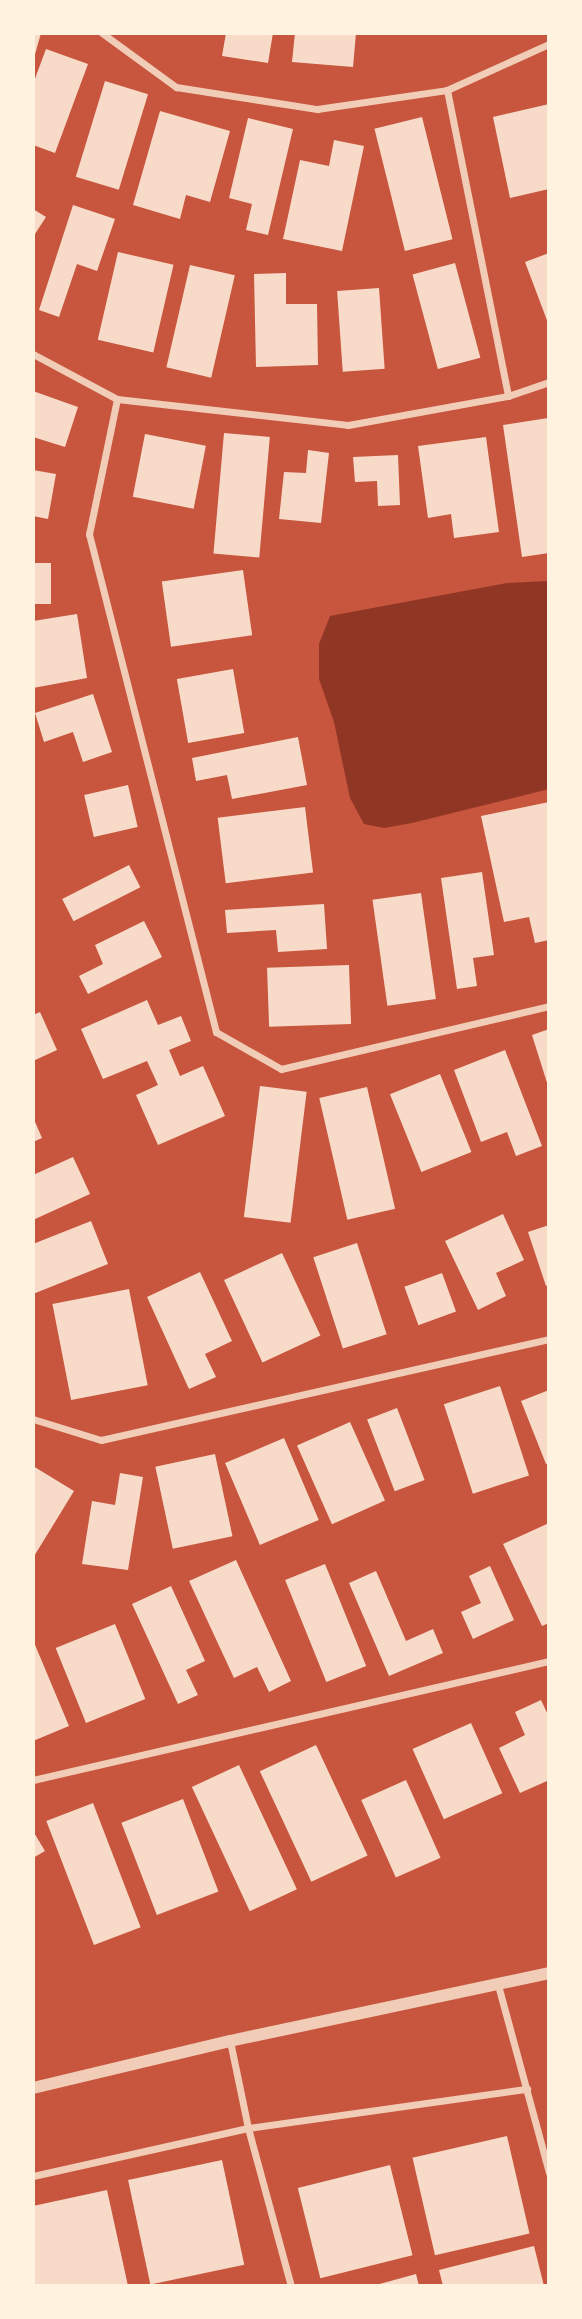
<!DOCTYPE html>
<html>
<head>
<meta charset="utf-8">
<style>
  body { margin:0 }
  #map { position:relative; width:582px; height:2319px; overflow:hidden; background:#c8553d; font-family:"Golos Text",sans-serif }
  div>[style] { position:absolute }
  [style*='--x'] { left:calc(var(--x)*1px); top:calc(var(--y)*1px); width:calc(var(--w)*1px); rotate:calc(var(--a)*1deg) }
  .water>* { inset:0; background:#8f3625 }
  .building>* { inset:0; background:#f7dbc8; transform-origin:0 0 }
  .minor>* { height:7px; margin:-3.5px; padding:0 3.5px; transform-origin:3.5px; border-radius:3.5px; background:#f1ccb7 }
  .tertiary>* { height:12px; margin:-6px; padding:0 6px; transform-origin:6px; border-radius:6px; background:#f1ccb7 }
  span { translate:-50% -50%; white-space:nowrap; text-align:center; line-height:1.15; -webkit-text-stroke:6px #fff3e0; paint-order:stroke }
  .frame { position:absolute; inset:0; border:35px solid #fff3e0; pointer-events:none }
</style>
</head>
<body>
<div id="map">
  <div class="water">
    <i style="clip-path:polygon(549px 581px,549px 789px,412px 823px,384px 828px,364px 824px,350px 798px,334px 722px,319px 679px,319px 644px,330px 616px,507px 583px)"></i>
  </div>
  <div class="building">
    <i style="clip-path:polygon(33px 33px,41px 33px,34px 58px,33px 57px)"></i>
    <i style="clip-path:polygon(226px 33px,273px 33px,268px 63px,222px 56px)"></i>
    <i style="clip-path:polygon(295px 33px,356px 33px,353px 67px,292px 62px)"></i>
    <i style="clip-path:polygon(46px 49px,88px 64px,55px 153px,33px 145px,33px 84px)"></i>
    <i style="left:105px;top:81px;width:45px;height:100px;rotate:17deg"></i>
    <i style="clip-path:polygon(549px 104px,549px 189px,510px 198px,493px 117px)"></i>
    <i style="clip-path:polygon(160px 111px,230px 131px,210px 202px,186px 195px,180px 219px,133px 205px)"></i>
    <i style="left:422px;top:117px;width:126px;height:49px;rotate:76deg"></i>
    <i style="clip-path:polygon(248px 118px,293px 129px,268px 235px,246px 230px,252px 204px,229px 198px)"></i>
    <i style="clip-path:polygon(334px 140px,364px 146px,342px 251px,283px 239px,300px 160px,329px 166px)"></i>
    <i style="clip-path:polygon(73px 205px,115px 219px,97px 271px,77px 264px,59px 317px,39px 310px)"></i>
    <i style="clip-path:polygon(33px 209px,46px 217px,33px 237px)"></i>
    <i style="left:118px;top:252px;width:57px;height:90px;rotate:13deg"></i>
    <i style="clip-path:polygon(549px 253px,549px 323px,548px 323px,525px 262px)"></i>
    <i style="left:455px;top:263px;width:98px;height:44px;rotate:75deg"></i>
    <i style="left:190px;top:265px;width:46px;height:105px;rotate:13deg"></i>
    <i style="clip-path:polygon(286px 273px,286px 304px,317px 304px,318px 365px,256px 367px,254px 274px)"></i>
    <i style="left:379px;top:288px;width:81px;height:42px;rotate:86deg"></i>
    <i style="clip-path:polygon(33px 391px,78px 407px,65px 447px,33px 437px)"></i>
    <i style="clip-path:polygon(548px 418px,549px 553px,522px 557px,503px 425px)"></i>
    <i style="left:224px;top:433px;width:46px;height:121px;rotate:5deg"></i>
    <i style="left:145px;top:434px;width:62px;height:64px;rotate:11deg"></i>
    <i style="clip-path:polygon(486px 437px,499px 532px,454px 538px,451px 514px,428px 518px,418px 446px)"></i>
    <i style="clip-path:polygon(308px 450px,329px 453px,321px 523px,279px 519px,284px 472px,306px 473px)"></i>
    <i style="clip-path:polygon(398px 455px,400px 505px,378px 506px,377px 481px,355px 482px,353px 457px)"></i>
    <i style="clip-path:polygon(33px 470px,56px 474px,48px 519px,33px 516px)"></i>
    <i style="left:33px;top:563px;width:18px;height:41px"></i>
    <i style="left:243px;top:570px;width:66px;height:82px;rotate:82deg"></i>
    <i style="clip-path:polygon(77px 614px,87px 678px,33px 688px,33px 621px)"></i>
    <i style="left:233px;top:669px;width:65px;height:57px;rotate:80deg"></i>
    <i style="clip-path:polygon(93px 694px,112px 752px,83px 762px,73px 732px,44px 742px,35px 713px)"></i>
    <i style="clip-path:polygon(298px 737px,307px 785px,232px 799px,227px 775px,196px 781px,192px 758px)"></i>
    <i style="left:128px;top:785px;width:43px;height:45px;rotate:77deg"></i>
    <i style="clip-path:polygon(549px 802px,549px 940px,535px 943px,529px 917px,504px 922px,481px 816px)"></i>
    <i style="left:305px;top:807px;width:66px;height:88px;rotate:83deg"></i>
    <i style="left:129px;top:865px;width:25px;height:75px;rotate:63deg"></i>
    <i style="clip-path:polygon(482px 872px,494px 955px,473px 958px,477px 986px,457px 989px,441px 878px)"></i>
    <i style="left:421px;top:893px;width:107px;height:49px;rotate:82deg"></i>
    <i style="clip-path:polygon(324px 904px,327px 949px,278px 952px,276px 930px,227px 933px,225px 910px)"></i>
    <i style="clip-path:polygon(144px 921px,162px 957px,88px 994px,79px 976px,103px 964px,95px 945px)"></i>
    <i style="left:349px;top:965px;width:59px;height:82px;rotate:88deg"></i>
    <i style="clip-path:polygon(147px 1000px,158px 1025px,181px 1016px,191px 1041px,169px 1050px,180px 1076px,203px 1066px,225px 1116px,158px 1145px,136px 1095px,158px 1085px,147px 1061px,103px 1079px,81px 1029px)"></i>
    <i style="clip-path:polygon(40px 1012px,57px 1050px,33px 1061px,33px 1015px)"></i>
    <i style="clip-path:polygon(549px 1029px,549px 1086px,548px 1086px,532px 1035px)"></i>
    <i style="clip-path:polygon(505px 1050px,542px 1146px,516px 1156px,507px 1132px,481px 1142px,454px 1070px)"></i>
    <i style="left:440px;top:1074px;width:84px;height:54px;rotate:68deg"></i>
    <i style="left:260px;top:1086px;width:47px;height:132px;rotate:7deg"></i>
    <i style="left:367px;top:1087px;width:125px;height:49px;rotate:77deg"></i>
    <i style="clip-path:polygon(33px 1117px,42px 1138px,33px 1142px)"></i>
    <i style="clip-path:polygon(73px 1157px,90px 1194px,33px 1220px,33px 1175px)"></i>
    <i style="clip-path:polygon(503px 1214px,524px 1260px,496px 1273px,506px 1296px,478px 1310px,445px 1241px)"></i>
    <i style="clip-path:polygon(91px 1221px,108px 1264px,33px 1294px,33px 1244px)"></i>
    <i style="clip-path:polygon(549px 1225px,549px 1285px,546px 1286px,528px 1232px)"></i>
    <i style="left:357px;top:1243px;width:96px;height:46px;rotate:72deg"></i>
    <i style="left:282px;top:1253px;width:91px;height:64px;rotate:65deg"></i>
    <i style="clip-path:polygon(200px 1272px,232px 1341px,205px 1354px,216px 1377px,189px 1389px,147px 1297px)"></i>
    <i style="left:442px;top:1273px;width:41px;height:40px;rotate:70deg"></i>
    <i style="left:129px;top:1289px;width:98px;height:78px;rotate:79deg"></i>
    <i style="left:500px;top:1386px;width:94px;height:59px;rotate:72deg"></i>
    <i style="clip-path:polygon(549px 1390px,549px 1463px,546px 1464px,521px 1401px)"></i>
    <i style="left:397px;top:1408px;width:77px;height:32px;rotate:69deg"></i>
    <i style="left:350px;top:1422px;width:86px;height:58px;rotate:66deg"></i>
    <i style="left:284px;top:1438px;width:89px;height:64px;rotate:67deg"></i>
    <i style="left:215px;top:1454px;width:84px;height:61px;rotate:78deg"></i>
    <i style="clip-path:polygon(33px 1466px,74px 1491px,33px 1558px)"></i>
    <i style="clip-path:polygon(120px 1473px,143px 1477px,128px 1570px,82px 1564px,92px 1501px,115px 1505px)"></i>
    <i style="clip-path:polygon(549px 1523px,549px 1623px,542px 1626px,503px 1544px)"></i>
    <i style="clip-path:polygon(236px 1560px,291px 1681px,269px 1692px,257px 1667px,234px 1678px,189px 1581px)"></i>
    <i style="left:325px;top:1564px;width:110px;height:43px;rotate:68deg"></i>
    <i style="clip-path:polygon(490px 1566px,514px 1620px,473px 1639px,461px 1612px,481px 1603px,469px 1576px)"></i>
    <i style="clip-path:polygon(376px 1571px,406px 1641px,433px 1629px,443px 1653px,389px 1676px,349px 1583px)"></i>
    <i style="clip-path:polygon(171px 1586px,205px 1661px,186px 1670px,198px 1695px,178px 1704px,132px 1604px)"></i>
    <i style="left:115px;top:1624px;width:81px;height:64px;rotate:68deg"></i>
    <i style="clip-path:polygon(33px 1640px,69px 1726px,33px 1741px)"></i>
    <i style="clip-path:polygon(541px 1700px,549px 1717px,549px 1786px,547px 1781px,520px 1793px,499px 1748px,525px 1735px,515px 1712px)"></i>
    <i style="left:471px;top:1723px;width:77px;height:64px;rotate:66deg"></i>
    <i style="left:316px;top:1745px;width:122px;height:62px;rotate:65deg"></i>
    <i style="left:239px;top:1765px;width:137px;height:52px;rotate:65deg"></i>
    <i style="left:406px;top:1780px;width:85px;height:49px;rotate:66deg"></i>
    <i style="left:183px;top:1799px;width:99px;height:66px;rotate:69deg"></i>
    <i style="left:93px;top:1803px;width:133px;height:50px;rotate:69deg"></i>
    <i style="clip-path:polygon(33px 1831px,45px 1851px,33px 1858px)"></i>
    <i style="left:507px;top:2136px;width:100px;height:97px;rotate:77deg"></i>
    <i style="left:222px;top:2160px;width:107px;height:96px;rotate:78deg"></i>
    <i style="left:390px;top:2165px;width:93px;height:95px;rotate:76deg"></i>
    <i style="clip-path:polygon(107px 2190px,128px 2286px,33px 2286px,33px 2206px)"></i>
    <i style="clip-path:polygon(534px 2246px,544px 2286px,443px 2286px,439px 2270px)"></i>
    <i style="clip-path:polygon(416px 2274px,419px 2286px,377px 2286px,376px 2285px)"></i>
  </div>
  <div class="minor">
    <i style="--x:102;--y:33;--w:92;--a:36.1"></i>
    <i style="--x:176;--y:87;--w:143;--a:8.9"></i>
    <i style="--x:317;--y:109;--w:131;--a:-8.3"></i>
    <i style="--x:447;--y:90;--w:112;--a:-24.3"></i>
    <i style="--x:447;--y:90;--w:312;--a:78.7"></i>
    <i style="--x:33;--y:354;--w:95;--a:28.2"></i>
    <i style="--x:117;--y:399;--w:232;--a:6.4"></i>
    <i style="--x:348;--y:425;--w:163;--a:-10.3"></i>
    <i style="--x:508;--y:396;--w:43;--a:-18.9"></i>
    <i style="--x:117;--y:399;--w:138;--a:101.7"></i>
    <i style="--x:89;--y:534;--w:514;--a:75.69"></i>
    <i style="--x:216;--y:1032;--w:75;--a:29.6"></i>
    <i style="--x:281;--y:1069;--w:275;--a:-13.2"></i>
    <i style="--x:33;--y:1419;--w:71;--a:17.2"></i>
    <i style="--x:101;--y:1440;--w:459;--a:-12.7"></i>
    <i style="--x:33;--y:1780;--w:530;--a:-12.99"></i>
    <i style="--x:498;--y:1985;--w:195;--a:74.8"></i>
    <i style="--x:230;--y:2041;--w:89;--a:78.3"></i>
    <i style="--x:248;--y:2128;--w:164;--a:74.8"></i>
    <i style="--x:33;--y:2176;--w:220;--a:-12.6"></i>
    <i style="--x:248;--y:2128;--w:282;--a:-8"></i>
  </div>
  <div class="tertiary">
    <i style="--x:33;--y:2088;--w:203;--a:-13.4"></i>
    <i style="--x:230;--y:2041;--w:326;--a:-12"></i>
  </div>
  <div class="frame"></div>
</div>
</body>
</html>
